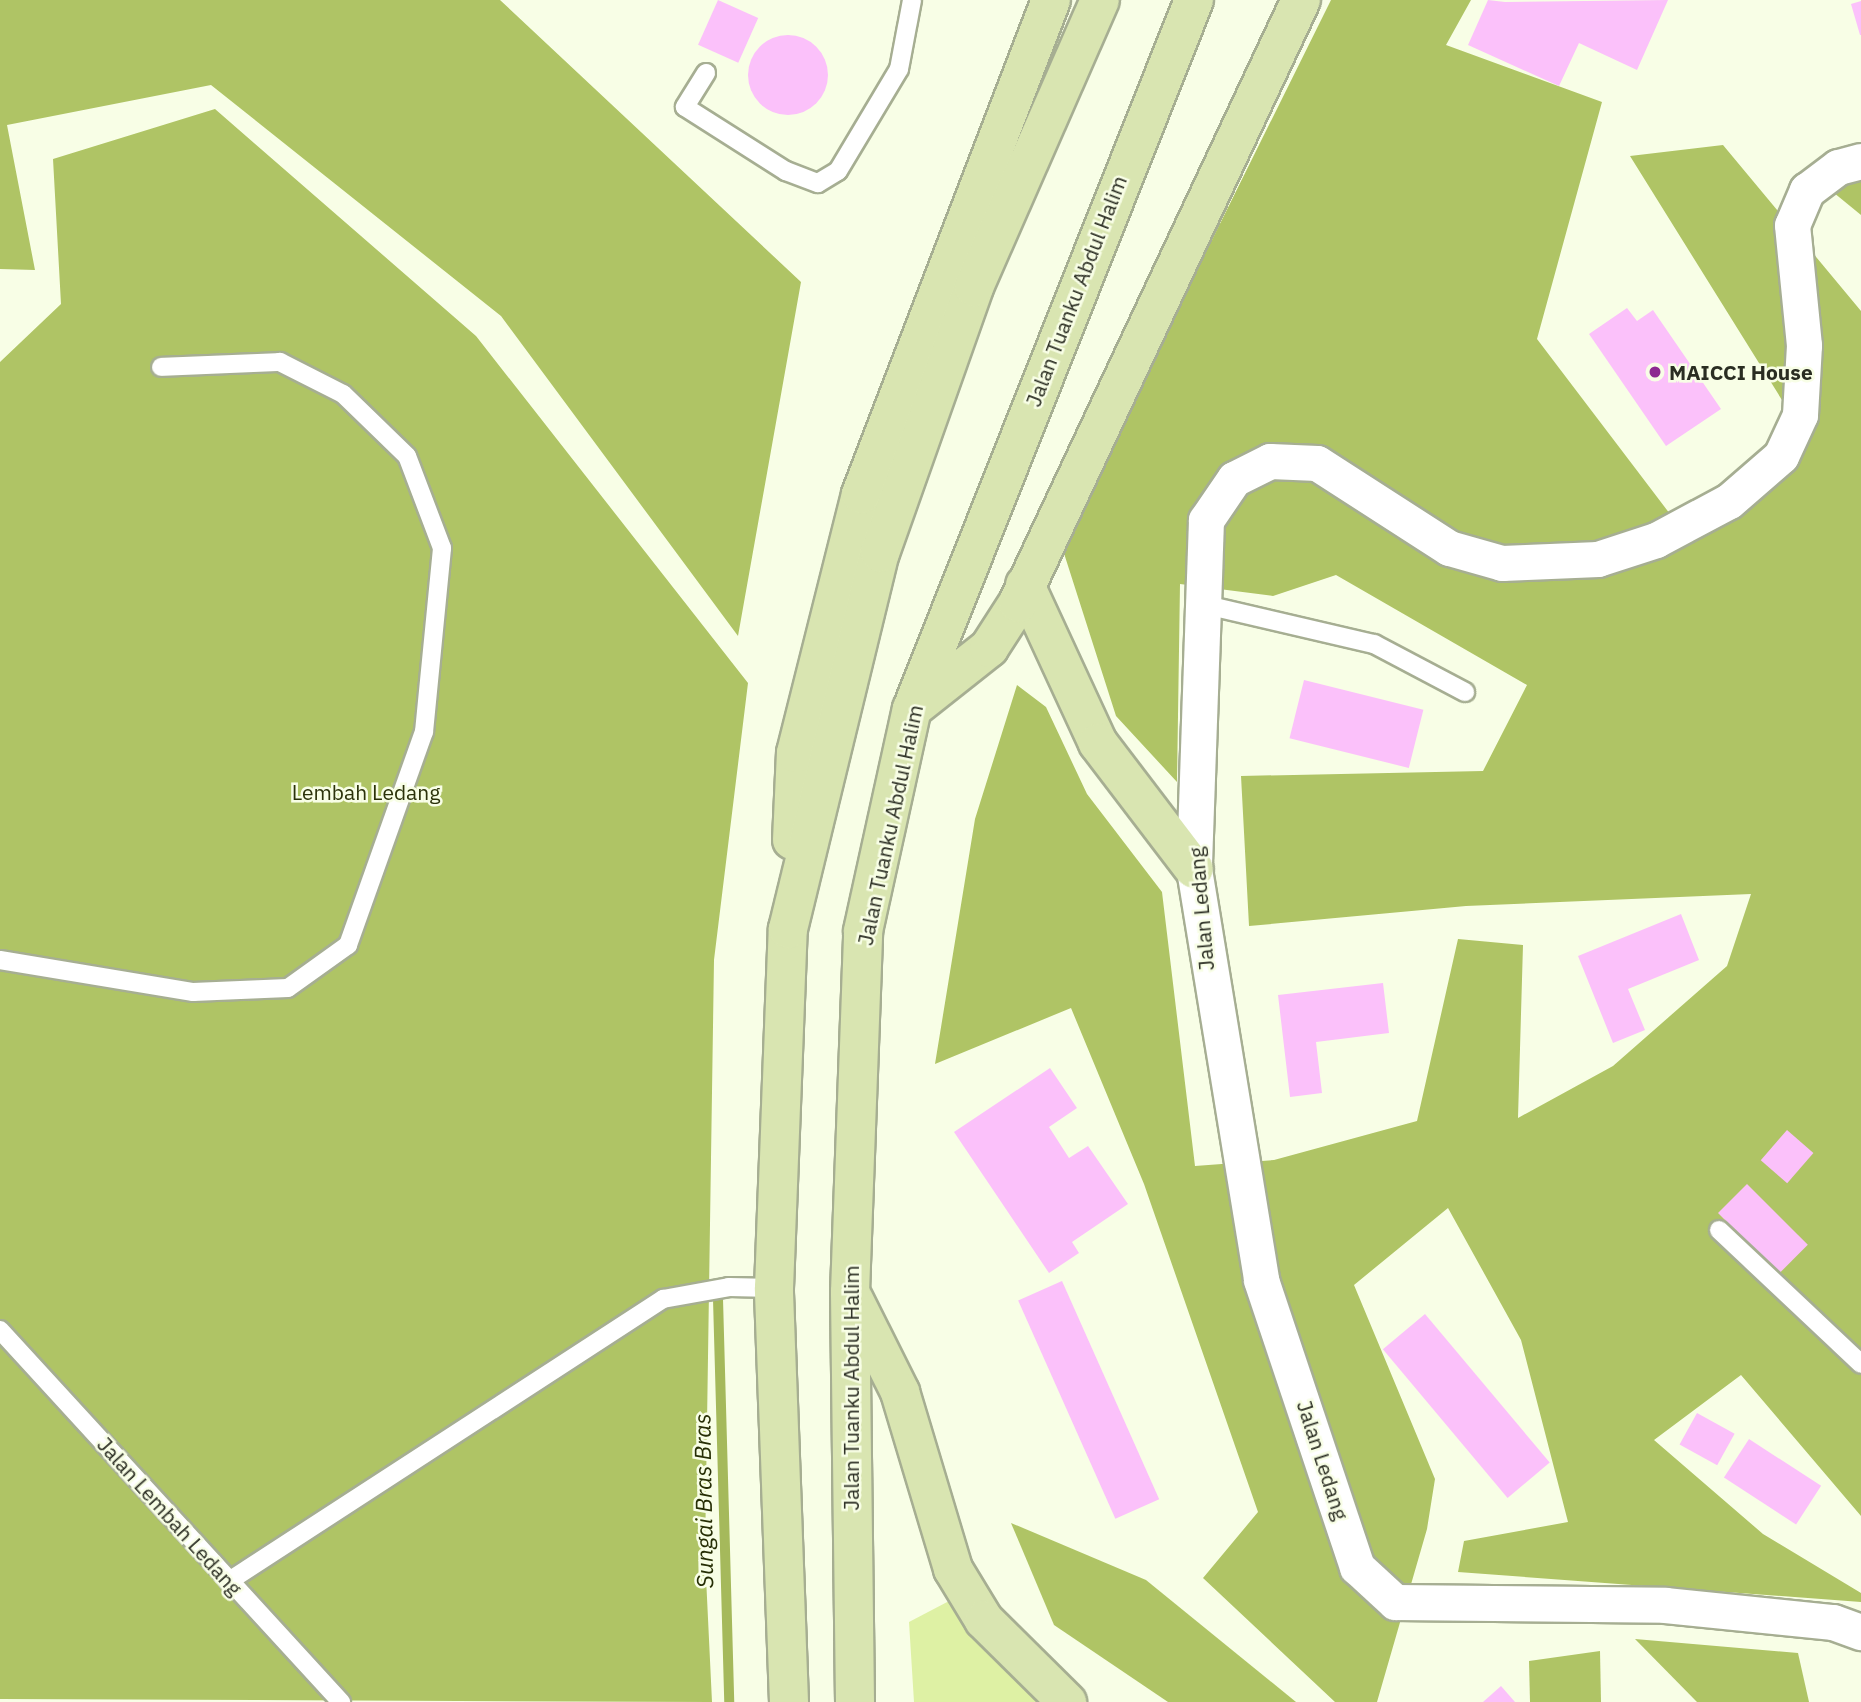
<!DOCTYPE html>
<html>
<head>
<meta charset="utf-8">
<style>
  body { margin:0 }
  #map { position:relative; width:1861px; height:1702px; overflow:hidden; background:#f8fee6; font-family:"IBM Plex Sans",sans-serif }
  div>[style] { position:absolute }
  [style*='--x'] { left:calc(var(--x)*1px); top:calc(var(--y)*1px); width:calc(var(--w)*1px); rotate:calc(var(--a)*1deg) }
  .green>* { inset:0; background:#def1a4 }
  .forest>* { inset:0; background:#afc465 }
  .stream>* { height:10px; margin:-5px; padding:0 5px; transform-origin:5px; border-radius:5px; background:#a5b95b }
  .building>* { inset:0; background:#fbc1fa; transform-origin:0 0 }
  .round { border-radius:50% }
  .roads { filter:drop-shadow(2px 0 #a6ae92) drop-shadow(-2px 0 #a6ae92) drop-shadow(0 2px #a6ae92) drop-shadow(0 -2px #a6ae92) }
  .lane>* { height:18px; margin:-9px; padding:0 9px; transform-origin:9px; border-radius:9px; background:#fff }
  .street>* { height:35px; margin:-17.5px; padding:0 17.5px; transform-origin:17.5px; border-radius:17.5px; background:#fff }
  .primary>* { height:38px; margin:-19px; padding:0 19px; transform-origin:19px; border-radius:19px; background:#d9e5b1 }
  .dots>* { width:19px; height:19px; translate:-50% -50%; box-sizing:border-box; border:4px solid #f8fee6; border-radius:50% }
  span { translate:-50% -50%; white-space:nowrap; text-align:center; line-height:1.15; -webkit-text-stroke:5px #f8fee6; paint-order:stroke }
  .street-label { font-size:21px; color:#2a2d22 }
  .poi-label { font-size:21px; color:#2a2d22; font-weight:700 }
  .left { translate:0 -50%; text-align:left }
  .park-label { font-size:21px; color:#2b320a }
  .water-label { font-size:23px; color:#262e05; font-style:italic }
</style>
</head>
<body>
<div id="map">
  <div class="green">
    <i style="clip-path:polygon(951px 1600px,1039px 1702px,914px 1702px,909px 1622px)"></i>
  </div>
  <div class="forest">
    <i style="clip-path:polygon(0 0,500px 0,801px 282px,738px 636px,501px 316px,211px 85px,7px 125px,35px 270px,0 269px)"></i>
    <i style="clip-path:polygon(1331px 0,1471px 0,1446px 45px,1602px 102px,1537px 339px,1689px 539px,1805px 437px,1630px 156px,1723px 145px,1861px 311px,1861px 1516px,1741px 1375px,1654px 1440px,1763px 1534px,1861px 1593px,1861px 1602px,1458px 1572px,1464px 1541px,1568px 1522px,1521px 1340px,1448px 1208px,1354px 1285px,1435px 1479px,1427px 1529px,1377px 1702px,1335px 1702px,1203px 1578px,1258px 1512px,1144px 1184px,1071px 1008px,935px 1064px,975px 819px,1017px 685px,1046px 707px,1087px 794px,1162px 892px,1195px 1166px,1274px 1160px,1417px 1121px,1458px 939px,1523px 945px,1518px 1118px,1613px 1066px,1727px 966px,1751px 894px,1466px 906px,1249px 926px,1241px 776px,1483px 771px,1527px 685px,1336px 575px,1273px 596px,1180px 584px,1177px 782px,1116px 716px,1061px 544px)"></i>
    <i style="clip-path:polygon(215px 109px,476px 336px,748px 683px,714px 960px,705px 1556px,712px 1702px,0 1699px,0 362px,61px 304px,53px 159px)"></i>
    <i style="clip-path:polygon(1861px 175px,1861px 215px,1828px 188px)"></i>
    <i style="clip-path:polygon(1011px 1523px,1146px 1580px,1296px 1702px,1168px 1702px,1054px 1625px)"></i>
    <i style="clip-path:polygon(1635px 1639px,1798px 1653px,1809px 1702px,1697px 1702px)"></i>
    <i style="clip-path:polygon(1600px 1651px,1601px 1702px,1530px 1702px,1529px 1661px)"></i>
  </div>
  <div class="stream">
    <i style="--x:718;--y:1299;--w:403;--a:88.4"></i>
  </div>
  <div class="building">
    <i style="left:718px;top:0;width:44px;height:49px;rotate:24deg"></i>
    <i style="clip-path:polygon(1488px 0,1505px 2px,1668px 0,1637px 70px,1579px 43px,1559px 86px,1468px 45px)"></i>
    <i style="clip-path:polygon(1861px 1px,1861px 35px,1860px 35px,1851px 4px)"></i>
    <i class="round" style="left:748px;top:35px;width:80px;height:80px"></i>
    <i style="clip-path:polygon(1627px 308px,1637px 321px,1653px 310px,1721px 409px,1666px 446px,1589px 334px)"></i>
    <i style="left:1304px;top:680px;width:123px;height:60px;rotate:14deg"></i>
    <i style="clip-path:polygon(1681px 914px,1699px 960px,1628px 989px,1645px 1030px,1613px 1043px,1578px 956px)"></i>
    <i style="clip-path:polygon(1383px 983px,1389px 1033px,1316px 1042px,1322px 1093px,1290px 1097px,1278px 995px)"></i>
    <i style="clip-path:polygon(1050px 1068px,1077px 1108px,1049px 1127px,1069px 1158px,1088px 1146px,1128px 1204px,1072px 1242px,1079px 1253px,1049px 1273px,954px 1132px)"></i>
    <i style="left:1787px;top:1130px;width:35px;height:40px;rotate:41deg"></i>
    <i style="left:1747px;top:1184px;width:86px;height:41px;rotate:45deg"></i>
    <i style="left:1062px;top:1281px;width:239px;height:48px;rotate:66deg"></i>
    <i style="left:1425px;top:1314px;width:194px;height:55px;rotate:50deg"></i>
    <i style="left:1697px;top:1413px;width:43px;height:36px;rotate:29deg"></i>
    <i style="left:1749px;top:1439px;width:86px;height:46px;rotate:33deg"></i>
    <i style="clip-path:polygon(1501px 1686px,1515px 1702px,1483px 1702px)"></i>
  </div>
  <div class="roads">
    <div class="lane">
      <i style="--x:706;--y:73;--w:40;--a:122"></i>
      <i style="--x:685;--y:107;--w:120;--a:32.4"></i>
      <i style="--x:786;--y:171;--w:34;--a:21"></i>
      <i style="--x:818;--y:183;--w:23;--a:-31"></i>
      <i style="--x:838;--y:171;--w:119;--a:-59.1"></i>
      <i style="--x:899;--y:69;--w:70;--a:-79.3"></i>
      <i style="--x:1202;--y:604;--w:177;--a:13.1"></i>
      <i style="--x:1374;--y:644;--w:103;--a:27.8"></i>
      <i style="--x:0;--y:960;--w:196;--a:9.4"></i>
      <i style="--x:193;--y:992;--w:95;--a:-2.4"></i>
      <i style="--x:288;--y:988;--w:74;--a:-35.6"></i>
      <i style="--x:348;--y:945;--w:226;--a:-70.4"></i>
      <i style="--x:424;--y:732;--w:185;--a:-84.4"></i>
      <i style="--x:442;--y:548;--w:98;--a:-110.8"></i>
      <i style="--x:407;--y:456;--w:89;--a:-135.9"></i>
      <i style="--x:343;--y:394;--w:71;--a:-153.1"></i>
      <i style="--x:280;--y:362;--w:119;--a:177.6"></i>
      <i style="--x:1719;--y:1230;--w:195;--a:43.3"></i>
      <i style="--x:0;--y:1330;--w:505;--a:47.49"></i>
      <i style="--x:229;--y:1581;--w:518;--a:-33.01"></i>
      <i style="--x:663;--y:1299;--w:67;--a:-10.3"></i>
      <i style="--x:729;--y:1287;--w:45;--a:1.3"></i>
    </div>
    <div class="street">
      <i style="--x:1861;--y:161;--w:24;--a:165"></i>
      <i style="--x:1838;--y:167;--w:39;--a:143"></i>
      <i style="--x:1807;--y:190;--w:38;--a:113"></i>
      <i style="--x:1792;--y:225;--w:121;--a:84.3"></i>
      <i style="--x:1804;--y:345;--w:70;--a:93.3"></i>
      <i style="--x:1800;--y:415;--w:45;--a:114.9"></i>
      <i style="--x:1781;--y:456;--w:69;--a:139.1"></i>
      <i style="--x:1729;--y:501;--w:83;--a:151.9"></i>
      <i style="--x:1656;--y:540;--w:61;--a:161.9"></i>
      <i style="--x:1598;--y:559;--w:96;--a:177.6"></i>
      <i style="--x:1502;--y:563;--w:55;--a:-164.2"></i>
      <i style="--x:1449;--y:548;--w:157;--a:-147.2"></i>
      <i style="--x:1317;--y:463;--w:47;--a:-177.6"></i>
      <i style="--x:1270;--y:461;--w:40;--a:153.4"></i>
      <i style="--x:1234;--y:479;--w:50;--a:124.3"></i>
      <i style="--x:1206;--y:520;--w:349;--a:92"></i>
      <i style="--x:1194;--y:869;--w:416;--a:80.7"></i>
      <i style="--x:1261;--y:1280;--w:303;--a:71.5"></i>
      <i style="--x:1357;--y:1567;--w:52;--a:42.6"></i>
      <i style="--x:1395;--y:1602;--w:270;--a:0.6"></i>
      <i style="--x:1665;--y:1605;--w:169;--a:5.8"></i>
      <i style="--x:1833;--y:1622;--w:30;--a:20"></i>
    </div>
    <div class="primary">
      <i style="--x:1025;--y:585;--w:174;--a:65.2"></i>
      <i style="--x:1098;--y:743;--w:158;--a:52.7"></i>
      <i style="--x:913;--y:708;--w:97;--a:-38.3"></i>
      <i style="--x:989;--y:648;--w:54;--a:-57.2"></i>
      <i style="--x:1018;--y:603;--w:666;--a:-64.86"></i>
      <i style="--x:792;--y:840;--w:87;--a:-87.4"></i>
      <i style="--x:796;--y:753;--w:267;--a:-75.9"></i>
      <i style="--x:861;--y:494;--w:529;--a:-68.96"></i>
      <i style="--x:854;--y:1300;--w:103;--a:63.4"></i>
      <i style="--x:900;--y:1392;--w:185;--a:73.3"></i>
      <i style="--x:953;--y:1569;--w:60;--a:58.7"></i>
      <i style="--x:984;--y:1620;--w:117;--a:44.7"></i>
      <i style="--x:789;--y:1702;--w:414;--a:-92.1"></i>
      <i style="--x:774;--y:1288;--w:359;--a:-87.8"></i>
      <i style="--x:788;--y:929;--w:387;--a:-76.3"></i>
      <i style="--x:880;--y:553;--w:282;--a:-70.5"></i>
      <i style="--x:974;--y:287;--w:313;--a:-66.3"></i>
      <i style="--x:855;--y:1702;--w:410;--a:-90.7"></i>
      <i style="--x:850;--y:1292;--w:361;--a:-87.9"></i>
      <i style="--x:863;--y:931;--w:227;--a:-77.6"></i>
      <i style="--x:912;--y:709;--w:763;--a:-68.31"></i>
    </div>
  </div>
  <div class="dots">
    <i style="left:1655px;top:372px;background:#8d2990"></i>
  </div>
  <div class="street-label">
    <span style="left:1076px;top:291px;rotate:-69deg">Jalan Tuanku Abdul Halim</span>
    <span style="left:890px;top:825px;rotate:-78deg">Jalan Tuanku Abdul Halim</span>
    <span style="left:1201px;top:909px;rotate:-95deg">Jalan Ledang</span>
    <span style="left:851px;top:1388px;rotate:-90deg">Jalan Tuanku Abdul Halim</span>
    <span style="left:1323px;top:1460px;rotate:72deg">Jalan Ledang</span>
    <span style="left:170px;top:1516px;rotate:48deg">Jalan Lembah Ledang</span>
  </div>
  <div class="poi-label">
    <span class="left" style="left:1669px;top:372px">MAICCI House</span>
  </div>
  <div class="park-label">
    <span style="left:366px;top:792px">Lembah Ledang</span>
  </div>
  <div class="water-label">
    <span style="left:703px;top:1501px;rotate:-91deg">Sungai Bras Bras</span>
  </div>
</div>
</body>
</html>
